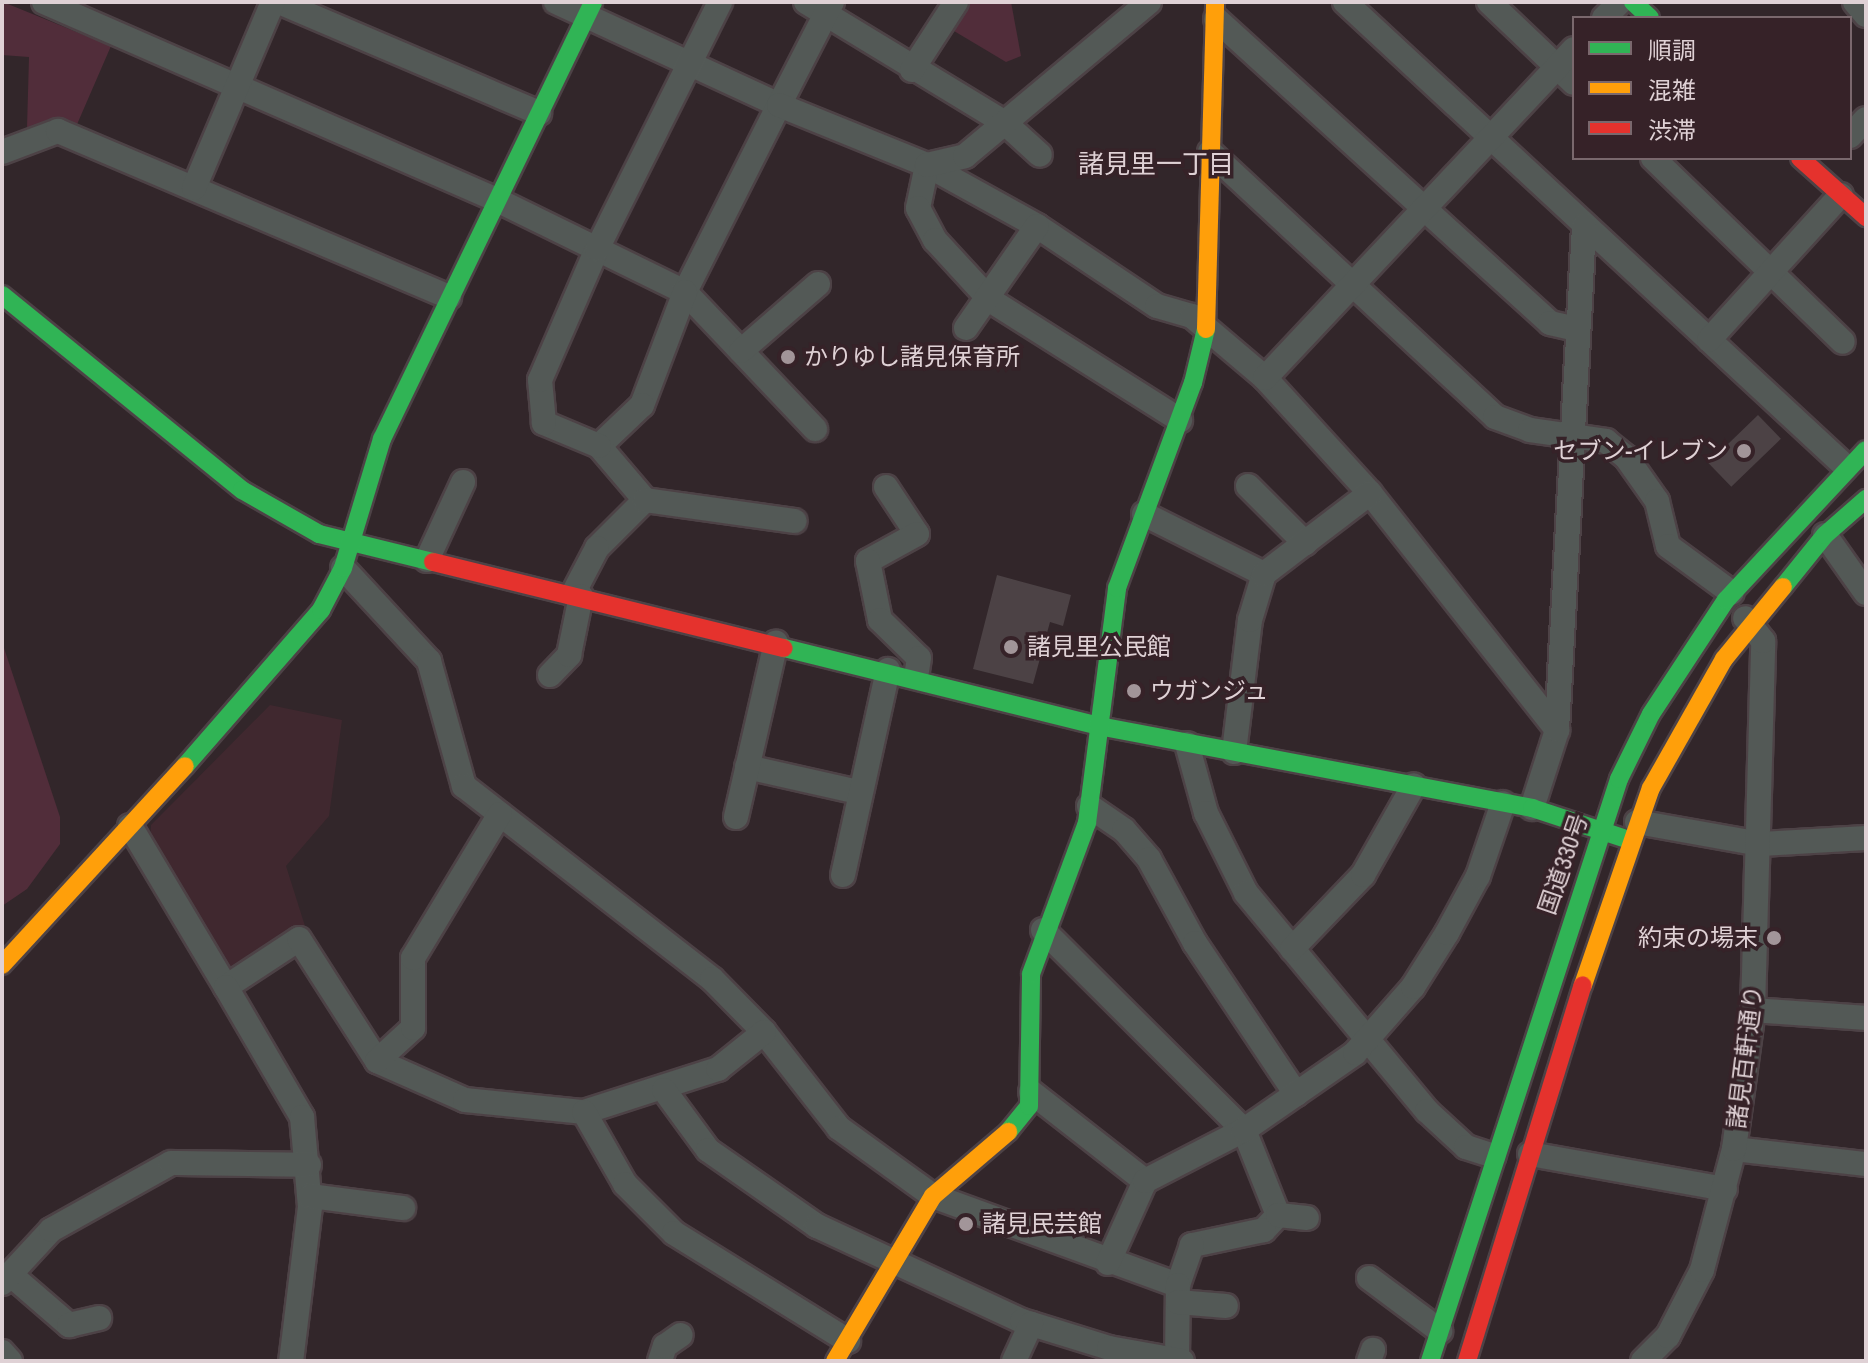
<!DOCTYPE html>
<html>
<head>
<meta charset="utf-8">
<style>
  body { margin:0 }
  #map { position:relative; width:1868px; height:1363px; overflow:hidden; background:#32262a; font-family:"Archivo Narrow","Noto Sans JP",sans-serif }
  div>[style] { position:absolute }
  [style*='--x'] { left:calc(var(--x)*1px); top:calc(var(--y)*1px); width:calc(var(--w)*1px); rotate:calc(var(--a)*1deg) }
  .built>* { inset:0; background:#40282f }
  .green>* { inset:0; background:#512d3a }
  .building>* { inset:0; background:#4c4245; transform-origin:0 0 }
  .roads { filter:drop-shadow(2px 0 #4d4246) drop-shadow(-2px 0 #4d4246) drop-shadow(0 2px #4d4246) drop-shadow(0 -2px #4d4246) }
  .street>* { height:24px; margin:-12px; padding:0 12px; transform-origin:12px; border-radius:12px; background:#535956 }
  .fast>* { height:18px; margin:-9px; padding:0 9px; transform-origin:9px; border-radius:9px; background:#30b455 }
  .slow>* { height:18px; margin:-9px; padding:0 9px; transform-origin:9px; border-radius:9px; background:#ff9f0a }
  .jam>* { height:18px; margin:-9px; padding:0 9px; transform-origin:9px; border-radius:9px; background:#e5322d }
  .dots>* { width:22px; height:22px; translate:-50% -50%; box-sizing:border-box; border:4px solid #362228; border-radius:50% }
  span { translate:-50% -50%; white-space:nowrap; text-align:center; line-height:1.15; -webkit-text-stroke:7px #362228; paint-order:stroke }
  .poi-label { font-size:24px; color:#dfd1d5 }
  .left { translate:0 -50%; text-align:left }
  .right { translate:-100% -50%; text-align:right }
  .street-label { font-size:24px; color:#dfd1d5 }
  .neighbourhood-label { font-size:26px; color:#dfd1d5 }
  .frame { position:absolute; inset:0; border:4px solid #dfd1d5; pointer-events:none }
  .legend { position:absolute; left:1572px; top:16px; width:280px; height:144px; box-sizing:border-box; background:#362228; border:2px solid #7a686d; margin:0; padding:10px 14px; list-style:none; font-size:24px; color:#dfd1d5 }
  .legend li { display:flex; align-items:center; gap:16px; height:40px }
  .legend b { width:40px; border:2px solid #7a686d }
</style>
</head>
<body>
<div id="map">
  <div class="built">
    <i style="clip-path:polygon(270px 705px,342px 720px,329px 816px,286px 866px,305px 926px,232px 976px,150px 840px,151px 825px)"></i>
  </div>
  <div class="green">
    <i style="clip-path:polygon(3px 2px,111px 46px,75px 129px,52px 120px,27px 128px,29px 57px,2px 55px)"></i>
    <i style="clip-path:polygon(970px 2px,1011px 2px,1021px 56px,1006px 62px,954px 31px)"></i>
    <i style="clip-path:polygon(2px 642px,60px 817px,60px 844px,27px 889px,2px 906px)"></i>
  </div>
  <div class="building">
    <i style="left:1758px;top:415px;width:33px;height:69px;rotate:46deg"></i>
    <i style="clip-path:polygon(997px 575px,1071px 595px,1063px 626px,1050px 622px,1033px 684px,973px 669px)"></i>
  </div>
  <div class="roads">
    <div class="street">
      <i style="--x:44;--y:2;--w:494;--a:23.6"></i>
      <i style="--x:497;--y:200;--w:209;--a:26.1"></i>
      <i style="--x:685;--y:292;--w:189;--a:46.5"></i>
      <i style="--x:279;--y:2;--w:283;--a:23.1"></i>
      <i style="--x:556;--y:2;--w:246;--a:24.8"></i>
      <i style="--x:779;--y:105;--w:209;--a:116.7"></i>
      <i style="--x:685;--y:292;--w:121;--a:110.8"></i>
      <i style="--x:642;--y:405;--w:59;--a:136.4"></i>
      <i style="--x:599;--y:446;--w:71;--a:49.6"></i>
      <i style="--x:645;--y:500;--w:68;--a:135"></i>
      <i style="--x:597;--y:548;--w:52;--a:117.6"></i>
      <i style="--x:806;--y:2;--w:233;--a:31.3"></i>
      <i style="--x:1005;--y:123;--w:47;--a:42.4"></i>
      <i style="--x:832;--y:2;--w:116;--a:117.2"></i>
      <i style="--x:779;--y:105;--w:160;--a:22.1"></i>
      <i style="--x:927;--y:165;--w:126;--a:29"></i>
      <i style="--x:1037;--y:226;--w:144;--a:33.7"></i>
      <i style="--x:1157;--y:306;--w:36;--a:16"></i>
      <i style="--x:1192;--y:316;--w:96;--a:40.3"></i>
      <i style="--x:1265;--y:378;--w:156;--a:47.6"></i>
      <i style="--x:1370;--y:493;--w:302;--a:51.7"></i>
      <i style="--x:1345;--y:2;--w:682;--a:42.86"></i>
      <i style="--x:1489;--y:2;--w:117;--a:43.6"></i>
      <i style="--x:1855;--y:2;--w:17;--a:50"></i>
      <i style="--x:1604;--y:18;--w:23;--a:-45"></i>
      <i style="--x:1216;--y:19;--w:452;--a:42.3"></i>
      <i style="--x:1550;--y:323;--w:28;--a:13"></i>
      <i style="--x:912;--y:70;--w:81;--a:-57.1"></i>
      <i style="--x:1850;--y:136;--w:23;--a:-47"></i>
      <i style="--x:2;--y:152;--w:60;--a:-20.6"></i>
      <i style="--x:58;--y:131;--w:425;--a:23"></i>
      <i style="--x:1210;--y:152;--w:389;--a:42.9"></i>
      <i style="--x:1495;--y:417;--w:37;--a:20"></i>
      <i style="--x:1530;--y:430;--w:77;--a:8.2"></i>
      <i style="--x:1606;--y:441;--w:26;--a:39"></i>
      <i style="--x:1626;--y:457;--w:54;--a:54.8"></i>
      <i style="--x:1657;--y:501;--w:46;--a:76.3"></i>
      <i style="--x:1668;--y:546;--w:79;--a:36.3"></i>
      <i style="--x:1653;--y:158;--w:264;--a:44.1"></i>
      <i style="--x:927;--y:165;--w:44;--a:101.8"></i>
      <i style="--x:918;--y:208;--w:36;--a:62"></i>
      <i style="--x:935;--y:240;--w:81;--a:47.5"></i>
      <i style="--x:990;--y:300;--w:225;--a:32.3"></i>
      <i style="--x:927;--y:165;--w:39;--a:-13"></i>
      <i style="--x:965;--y:156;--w:240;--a:-39.9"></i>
      <i style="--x:194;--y:188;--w:202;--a:-67"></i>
      <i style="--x:966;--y:328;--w:124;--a:-55.2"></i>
      <i style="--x:1709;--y:340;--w:196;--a:-47.7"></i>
      <i style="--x:741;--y:351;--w:102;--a:-41"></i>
      <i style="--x:1265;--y:378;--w:451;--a:-46.8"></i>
      <i style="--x:599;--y:446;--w:60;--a:-157.3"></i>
      <i style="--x:544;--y:423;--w:43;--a:-95.3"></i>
      <i style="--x:540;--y:380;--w:143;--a:-66.5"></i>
      <i style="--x:597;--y:249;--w:276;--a:-63.5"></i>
      <i style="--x:1248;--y:486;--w:81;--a:45"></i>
      <i style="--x:886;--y:487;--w:56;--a:56.6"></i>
      <i style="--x:917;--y:534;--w:56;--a:151.1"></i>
      <i style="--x:868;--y:561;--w:60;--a:78.5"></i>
      <i style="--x:880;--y:620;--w:54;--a:44.3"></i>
      <i style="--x:919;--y:658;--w:19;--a:99"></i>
      <i style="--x:645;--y:500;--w:151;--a:8"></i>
      <i style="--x:1144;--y:514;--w:134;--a:26.6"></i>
      <i style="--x:1825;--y:535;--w:71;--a:54.7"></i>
      <i style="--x:427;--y:560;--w:86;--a:-65.2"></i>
      <i style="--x:343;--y:568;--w:127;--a:47.2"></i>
      <i style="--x:429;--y:661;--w:130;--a:74.4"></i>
      <i style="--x:464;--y:786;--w:314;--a:37.9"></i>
      <i style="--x:712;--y:979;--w:74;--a:45.5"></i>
      <i style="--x:764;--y:1032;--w:122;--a:52"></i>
      <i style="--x:839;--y:1128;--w:116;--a:35.9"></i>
      <i style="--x:933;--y:1196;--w:261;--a:20"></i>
      <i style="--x:550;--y:675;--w:28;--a:-46"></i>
      <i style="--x:569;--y:655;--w:60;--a:-78.5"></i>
      <i style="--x:1187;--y:744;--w:72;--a:74.6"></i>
      <i style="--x:1206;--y:813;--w:89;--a:63.4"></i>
      <i style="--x:1246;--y:893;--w:283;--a:50.3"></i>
      <i style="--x:1427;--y:1111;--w:53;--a:42.7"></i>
      <i style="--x:1466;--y:1147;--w:29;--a:18"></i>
      <i style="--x:1234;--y:752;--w:133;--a:-83.1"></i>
      <i style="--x:1250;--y:620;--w:48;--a:-73.1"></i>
      <i style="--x:1264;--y:574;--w:133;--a:-37.4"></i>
      <i style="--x:747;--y:767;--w:114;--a:12.7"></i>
      <i style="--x:1089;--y:806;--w:42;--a:34.4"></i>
      <i style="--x:1124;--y:830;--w:38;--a:49"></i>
      <i style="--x:1149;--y:859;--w:96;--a:61.3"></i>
      <i style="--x:1195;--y:943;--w:182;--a:56.2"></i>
      <i style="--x:1532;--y:808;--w:82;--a:-72.2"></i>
      <i style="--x:1557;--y:730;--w:505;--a:-86.93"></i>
      <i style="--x:736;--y:817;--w:179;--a:-77.1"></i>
      <i style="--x:1637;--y:822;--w:126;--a:10.1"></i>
      <i style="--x:1761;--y:844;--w:105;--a:-3.3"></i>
      <i style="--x:130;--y:826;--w:187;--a:59.2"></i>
      <i style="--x:226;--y:987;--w:87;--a:-33.3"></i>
      <i style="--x:299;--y:939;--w:145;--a:57.4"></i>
      <i style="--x:377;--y:1061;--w:96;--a:23.9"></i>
      <i style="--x:465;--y:1100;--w:120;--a:5.8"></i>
      <i style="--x:584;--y:1112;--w:141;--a:-17.8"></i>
      <i style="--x:718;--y:1069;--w:59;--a:-38.8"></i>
      <i style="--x:843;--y:875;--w:210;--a:-77.6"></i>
      <i style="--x:1043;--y:930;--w:284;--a:44.9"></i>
      <i style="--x:1244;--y:1130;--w:92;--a:68.2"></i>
      <i style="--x:1278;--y:1215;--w:21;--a:133"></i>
      <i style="--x:1264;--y:1230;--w:74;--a:168.2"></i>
      <i style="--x:1192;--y:1245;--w:42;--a:109.3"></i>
      <i style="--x:1178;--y:1285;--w:76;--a:90.8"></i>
      <i style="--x:1292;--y:949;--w:103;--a:-46.2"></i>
      <i style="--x:1363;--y:875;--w:103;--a:-60.5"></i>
      <i style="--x:226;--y:987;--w:151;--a:59.7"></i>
      <i style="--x:302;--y:1117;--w:90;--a:84.9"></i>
      <i style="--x:310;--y:1207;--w:155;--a:97"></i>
      <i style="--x:1753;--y:1010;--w:113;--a:4"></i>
      <i style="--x:377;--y:1061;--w:49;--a:-42.5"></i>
      <i style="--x:413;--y:1028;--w:70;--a:-90"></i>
      <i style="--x:413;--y:958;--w:168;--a:-58.9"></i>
      <i style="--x:664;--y:1090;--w:74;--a:53.7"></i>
      <i style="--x:708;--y:1150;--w:133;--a:34.9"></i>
      <i style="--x:817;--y:1226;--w:226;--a:24.9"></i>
      <i style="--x:1022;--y:1321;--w:91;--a:17.2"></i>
      <i style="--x:1109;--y:1348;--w:74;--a:10.1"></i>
      <i style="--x:1031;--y:1092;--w:145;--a:38"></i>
      <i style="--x:1145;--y:1181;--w:90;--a:114.3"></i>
      <i style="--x:584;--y:1112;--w:83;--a:60.3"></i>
      <i style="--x:625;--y:1184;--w:69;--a:45"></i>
      <i style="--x:674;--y:1233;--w:205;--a:31.8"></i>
      <i style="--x:1734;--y:1149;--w:133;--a:6.5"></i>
      <i style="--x:1530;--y:1154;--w:198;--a:10.2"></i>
      <i style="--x:1145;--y:1181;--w:111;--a:-27.3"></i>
      <i style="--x:1244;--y:1130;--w:135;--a:-34.7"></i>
      <i style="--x:1355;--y:1053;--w:88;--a:-48.7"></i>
      <i style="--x:1413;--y:987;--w:64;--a:-57.8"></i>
      <i style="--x:1447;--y:933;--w:65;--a:-61.5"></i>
      <i style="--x:1478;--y:876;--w:77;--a:-71.1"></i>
      <i style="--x:310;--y:1196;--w:94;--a:7.4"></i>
      <i style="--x:1278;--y:1215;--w:29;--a:6"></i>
      <i style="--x:11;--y:1275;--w:77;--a:40.8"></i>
      <i style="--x:69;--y:1325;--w:31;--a:-13"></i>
      <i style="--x:1369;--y:1278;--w:89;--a:36.7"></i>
      <i style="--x:2;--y:1283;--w:72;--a:-47.2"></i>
      <i style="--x:51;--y:1230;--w:137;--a:-29.2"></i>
      <i style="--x:171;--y:1163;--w:138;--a:0.8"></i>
      <i style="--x:1178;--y:1302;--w:48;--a:4.8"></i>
      <i style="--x:2;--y:1352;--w:12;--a:48"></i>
      <i style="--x:660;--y:1361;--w:16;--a:-72"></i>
      <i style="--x:665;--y:1346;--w:19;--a:-35"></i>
      <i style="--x:1014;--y:1361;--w:41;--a:-65.3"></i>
      <i style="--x:1369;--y:1361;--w:12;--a:-70"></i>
      <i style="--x:1643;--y:1361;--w:35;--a:-45"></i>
      <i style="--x:1668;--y:1336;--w:74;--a:-62.7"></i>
      <i style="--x:1702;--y:1270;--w:125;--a:-75.2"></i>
      <i style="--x:1734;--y:1149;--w:140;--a:-82.2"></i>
      <i style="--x:1753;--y:1010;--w:369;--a:-88.4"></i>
      <i style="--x:1763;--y:641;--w:29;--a:-128"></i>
    </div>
    <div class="fast">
      <i style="--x:1633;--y:2;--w:23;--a:43"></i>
      <i style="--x:2;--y:295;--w:309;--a:39.1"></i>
      <i style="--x:242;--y:490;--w:89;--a:29.7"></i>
      <i style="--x:319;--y:534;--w:117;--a:13.8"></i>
      <i style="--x:1783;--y:587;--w:67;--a:-51.1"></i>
      <i style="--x:1825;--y:535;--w:55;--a:-41.3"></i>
      <i style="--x:784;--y:648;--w:325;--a:13.9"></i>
      <i style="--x:1099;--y:726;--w:441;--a:10.7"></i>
      <i style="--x:1532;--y:808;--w:96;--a:18.2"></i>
      <i style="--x:185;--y:766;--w:207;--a:-48.9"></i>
      <i style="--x:321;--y:610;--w:47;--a:-62.4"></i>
      <i style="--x:343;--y:568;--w:135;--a:-73.2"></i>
      <i style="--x:382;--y:439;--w:485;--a:-64.2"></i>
      <i style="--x:1008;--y:1132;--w:33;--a:-51"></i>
      <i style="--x:1029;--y:1106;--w:132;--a:-89.1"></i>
      <i style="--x:1031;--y:974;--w:161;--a:-69.7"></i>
      <i style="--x:1087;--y:823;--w:237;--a:-82.7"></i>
      <i style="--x:1117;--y:588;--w:219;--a:-69.7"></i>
      <i style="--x:1193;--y:383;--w:56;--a:-76.5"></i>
      <i style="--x:1430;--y:1361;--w:612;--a:-72.01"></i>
      <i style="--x:1619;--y:779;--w:72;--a:-63.8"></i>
      <i style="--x:1651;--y:714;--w:136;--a:-56.7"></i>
      <i style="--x:1726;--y:600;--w:205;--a:-47"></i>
    </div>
    <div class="slow">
      <i style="--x:1206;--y:329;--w:327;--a:-88.4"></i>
      <i style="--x:2;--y:965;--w:270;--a:-47.4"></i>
      <i style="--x:1583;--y:985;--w:208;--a:-71"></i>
      <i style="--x:1651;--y:788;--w:148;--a:-60.5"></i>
      <i style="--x:1724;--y:659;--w:93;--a:-50.7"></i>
      <i style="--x:835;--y:1361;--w:192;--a:-59.3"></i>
      <i style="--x:933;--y:1196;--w:99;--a:-40.5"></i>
    </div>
    <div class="jam">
      <i style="--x:1800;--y:158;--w:89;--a:41.8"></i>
      <i style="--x:433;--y:562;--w:361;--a:13.8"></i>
      <i style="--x:1467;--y:1361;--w:393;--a:-72.9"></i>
    </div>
  </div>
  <div class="dots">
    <i style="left:788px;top:357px;background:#a29599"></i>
    <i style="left:1744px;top:451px;background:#a29599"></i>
    <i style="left:1011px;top:647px;background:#a29599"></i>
    <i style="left:1134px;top:691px;background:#a29599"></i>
    <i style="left:1774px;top:938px;background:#a29599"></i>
    <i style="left:966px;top:1224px;background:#a29599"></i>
  </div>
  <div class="poi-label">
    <span class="left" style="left:804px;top:357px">かりゆし諸見保育所</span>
    <span class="right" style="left:1728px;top:451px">セブン-イレブン</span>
    <span class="left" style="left:1027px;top:647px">諸見里公民館</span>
    <span class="left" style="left:1150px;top:691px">ウガンジュ</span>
    <span class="right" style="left:1758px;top:938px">約束の場末</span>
    <span class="left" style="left:982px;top:1224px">諸見民芸館</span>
  </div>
  <div class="street-label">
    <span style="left:1563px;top:864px;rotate:-71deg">国道330号</span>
    <span style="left:1745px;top:1057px;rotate:-83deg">諸見百軒通り</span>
  </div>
  <div class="neighbourhood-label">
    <span style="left:1156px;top:164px">諸見里一丁目</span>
  </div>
  <div class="frame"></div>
  <ul class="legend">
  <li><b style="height:10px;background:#30b455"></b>順調</li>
  <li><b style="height:10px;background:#ff9f0a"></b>混雑</li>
  <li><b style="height:10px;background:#e5322d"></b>渋滞</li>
  </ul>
</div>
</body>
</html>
